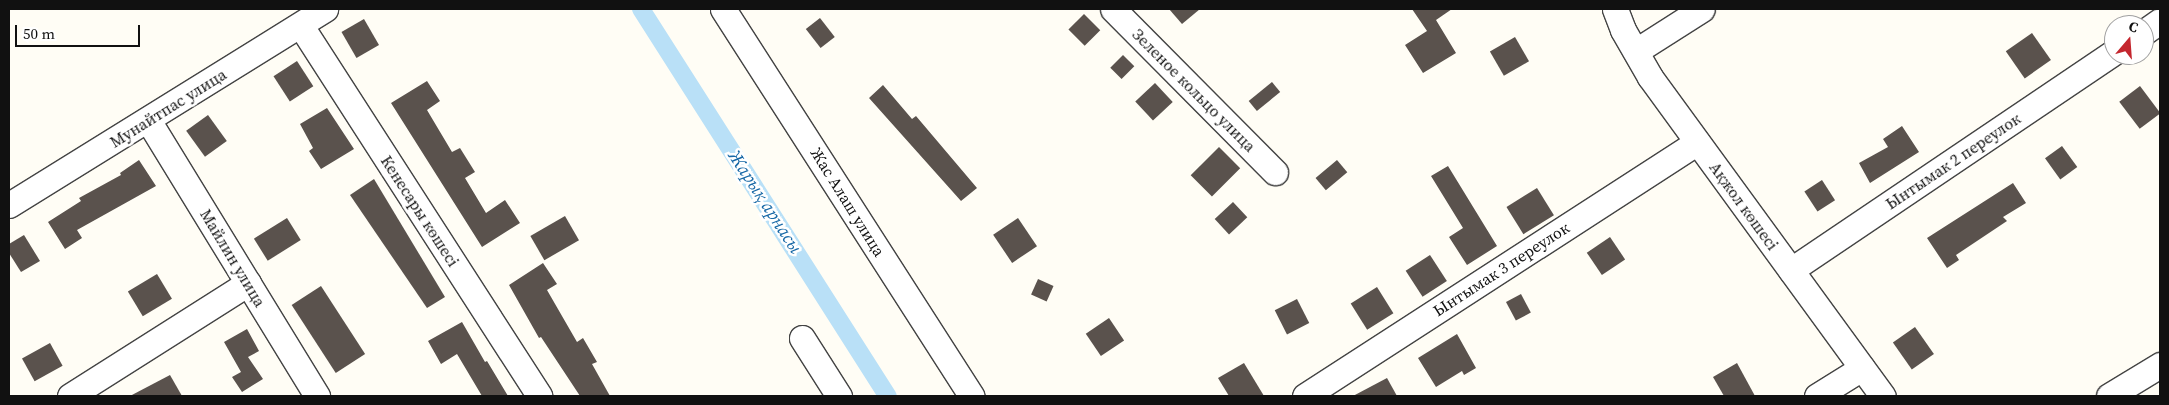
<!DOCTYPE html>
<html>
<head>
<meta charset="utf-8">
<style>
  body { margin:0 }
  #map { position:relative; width:2169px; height:405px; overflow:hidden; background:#fffdf5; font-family:"Source Serif 4",serif }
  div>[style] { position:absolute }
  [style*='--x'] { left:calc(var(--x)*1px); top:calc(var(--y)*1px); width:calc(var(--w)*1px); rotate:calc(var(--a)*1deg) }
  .canal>* { height:18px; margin:-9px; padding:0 9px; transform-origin:9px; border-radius:9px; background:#b9e0f7 }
  .building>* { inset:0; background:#5a524d; transform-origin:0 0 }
  .roads { filter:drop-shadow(1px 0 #444) drop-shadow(-1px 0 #444) drop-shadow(0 1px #444) drop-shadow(0 -1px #444) }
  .minor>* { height:25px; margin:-12.5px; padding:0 12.5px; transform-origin:12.5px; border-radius:12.5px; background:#fff }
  span { translate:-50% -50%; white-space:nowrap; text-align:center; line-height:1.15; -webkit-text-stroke:5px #fff; paint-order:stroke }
  .street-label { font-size:16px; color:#111 }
  .water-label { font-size:18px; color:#1768a6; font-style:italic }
  .frame { position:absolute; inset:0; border:10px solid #111; pointer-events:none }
  .north { position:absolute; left:2104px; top:15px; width:50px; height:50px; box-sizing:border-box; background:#fff; border:1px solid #a0a0a0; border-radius:50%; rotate:18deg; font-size:14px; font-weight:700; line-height:20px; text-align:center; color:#111 }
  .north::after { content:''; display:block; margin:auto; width:18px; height:22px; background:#c4262e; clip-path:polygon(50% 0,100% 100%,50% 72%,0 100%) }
  .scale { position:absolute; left:15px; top:25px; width:125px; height:22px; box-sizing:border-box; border:2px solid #111; border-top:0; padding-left:6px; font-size:15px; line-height:18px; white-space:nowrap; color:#111; -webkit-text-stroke:4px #fff; paint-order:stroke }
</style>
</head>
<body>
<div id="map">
  <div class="canal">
    <i style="--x:641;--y:9;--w:459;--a:57.5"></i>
  </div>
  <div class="building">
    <i style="clip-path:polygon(1169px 9px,1200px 9px,1182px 24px)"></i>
    <i style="clip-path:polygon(1412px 9px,1452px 9px,1436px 20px,1456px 53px,1423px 73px,1405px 45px,1427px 31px)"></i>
    <i style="left:1084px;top:14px;width:23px;height:22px;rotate:45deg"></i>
    <i style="left:820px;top:18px;width:24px;height:18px;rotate:52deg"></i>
    <i style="left:364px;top:19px;width:30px;height:26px;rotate:60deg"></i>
    <i style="left:2032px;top:33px;width:33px;height:32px;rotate:55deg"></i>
    <i style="left:1515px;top:37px;width:28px;height:29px;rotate:60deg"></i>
    <i style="left:1123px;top:55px;width:16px;height:18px;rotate:45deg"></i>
    <i style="left:297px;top:61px;width:30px;height:28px;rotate:57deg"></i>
    <i style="clip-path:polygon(427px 81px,440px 101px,427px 110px,452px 152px,460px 148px,475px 172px,465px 178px,486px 213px,505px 200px,520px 223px,482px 247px,391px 103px)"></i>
    <i style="left:1272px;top:82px;width:13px;height:30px;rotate:51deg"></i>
    <i style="left:1155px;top:83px;width:26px;height:27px;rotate:47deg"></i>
    <i style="clip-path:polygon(883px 85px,912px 119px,916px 116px,977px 188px,961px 201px,869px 98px)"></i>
    <i style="left:2140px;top:86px;width:34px;height:26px;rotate:53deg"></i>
    <i style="clip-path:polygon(327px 108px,354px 149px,321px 169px,309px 151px,313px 148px,300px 124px)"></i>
    <i style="left:208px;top:115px;width:32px;height:27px;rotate:54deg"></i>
    <i style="clip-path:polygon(1902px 126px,1919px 152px,1870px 183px,1859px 163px,1888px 147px,1883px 139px)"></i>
    <i style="left:2062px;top:146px;width:26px;height:21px;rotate:54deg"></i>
    <i style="left:1219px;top:147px;width:30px;height:40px;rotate:45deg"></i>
    <i style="clip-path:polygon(139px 160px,156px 186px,77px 230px,82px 238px,65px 249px,48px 222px,81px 201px,79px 198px,121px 175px,120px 173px)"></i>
    <i style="left:1337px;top:160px;width:16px;height:28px;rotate:50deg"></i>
    <i style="clip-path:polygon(1448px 166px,1497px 246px,1467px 265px,1449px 237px,1463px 228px,1431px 176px)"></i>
    <i style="clip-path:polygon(374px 179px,445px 297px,427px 308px,350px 195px)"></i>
    <i style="left:1822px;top:180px;width:24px;height:21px;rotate:57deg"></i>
    <i style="clip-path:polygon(2013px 183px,2026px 203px,2003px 217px,2007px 221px,1956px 255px,1959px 260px,1947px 268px,1927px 238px)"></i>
    <i style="left:1537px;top:188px;width:32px;height:36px;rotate:58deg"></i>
    <i style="left:1233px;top:202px;width:21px;height:25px;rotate:47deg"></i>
    <i style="left:565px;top:216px;width:28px;height:40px;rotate:60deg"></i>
    <i style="left:287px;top:218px;width:26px;height:39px;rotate:58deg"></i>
    <i style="left:1018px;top:218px;width:34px;height:30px;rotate:56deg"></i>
    <i style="clip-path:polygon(24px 235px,40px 261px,21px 272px,9px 253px,9px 244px)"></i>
    <i style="left:1610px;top:237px;width:27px;height:28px;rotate:56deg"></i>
    <i style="left:1430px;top:255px;width:31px;height:29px;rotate:57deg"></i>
    <i style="clip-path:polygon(543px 263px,557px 284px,547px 290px,577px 342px,583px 338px,597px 362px,592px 364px,610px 396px,580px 396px,541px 337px,539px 338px,509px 285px)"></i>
    <i style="left:157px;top:274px;width:29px;height:34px;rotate:59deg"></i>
    <i style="left:1038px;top:279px;width:17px;height:17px;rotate:24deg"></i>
    <i style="left:321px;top:286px;width:81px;height:35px;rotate:57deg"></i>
    <i style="left:1377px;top:287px;width:31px;height:31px;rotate:58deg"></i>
    <i style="left:1521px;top:294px;width:21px;height:17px;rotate:62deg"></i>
    <i style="left:1297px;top:299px;width:27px;height:25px;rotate:63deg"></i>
    <i style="left:1109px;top:318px;width:27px;height:28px;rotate:56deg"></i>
    <i style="clip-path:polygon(462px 322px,485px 362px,487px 361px,508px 396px,482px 396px,457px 354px,441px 364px,428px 341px)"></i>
    <i style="left:1915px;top:327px;width:33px;height:27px;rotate:55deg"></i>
    <i style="clip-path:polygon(247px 329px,259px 351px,248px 357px,263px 379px,242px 392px,232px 377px,241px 372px,224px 342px)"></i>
    <i style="clip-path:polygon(1457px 334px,1476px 368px,1464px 375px,1462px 371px,1436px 387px,1418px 358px)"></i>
    <i style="left:50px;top:343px;width:26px;height:32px;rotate:61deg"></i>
    <i style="clip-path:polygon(1244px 363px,1264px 396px,1229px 396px,1218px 378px)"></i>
    <i style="clip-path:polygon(1737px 363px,1755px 396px,1724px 396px,1713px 377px)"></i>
    <i style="clip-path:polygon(170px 375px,182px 396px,130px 396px)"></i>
    <i style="clip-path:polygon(1387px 378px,1397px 396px,1353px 396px)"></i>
  </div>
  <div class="roads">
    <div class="minor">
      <i style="--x:723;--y:9;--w:460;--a:57.3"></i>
      <i style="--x:1113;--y:9;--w:230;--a:45.2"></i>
      <i style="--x:1615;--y:9;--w:22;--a:69"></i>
      <i style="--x:1623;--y:30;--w:54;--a:60.1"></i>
      <i style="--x:1650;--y:77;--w:395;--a:53.9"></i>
      <i style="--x:301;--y:26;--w:440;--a:57.2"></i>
      <i style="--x:2144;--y:32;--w:19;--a:-35"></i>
      <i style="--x:1636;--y:51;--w:78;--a:-32.5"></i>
      <i style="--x:148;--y:120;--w:324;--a:58.5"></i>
      <i style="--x:9;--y:205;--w:372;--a:-31.8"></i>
      <i style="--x:1791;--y:270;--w:390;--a:-34"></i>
      <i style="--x:802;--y:338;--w:69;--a:57.5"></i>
      <i style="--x:70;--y:396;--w:211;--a:-32.4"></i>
      <i style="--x:1305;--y:396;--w:467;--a:-32.9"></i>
      <i style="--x:1817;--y:396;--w:53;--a:-31.9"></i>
      <i style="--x:2109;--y:396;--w:60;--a:-31.3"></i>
    </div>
  </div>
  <div class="street-label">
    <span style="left:1194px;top:90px;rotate:45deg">Зеленое кольцо улица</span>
    <span style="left:168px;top:108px;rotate:-32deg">Мунайтпас улица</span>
    <span style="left:1953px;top:161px;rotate:-34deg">Ынтымак 2 переулок</span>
    <span style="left:848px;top:202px;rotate:58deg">Жас Алаш улица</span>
    <span style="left:1744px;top:206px;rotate:54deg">Ақжол көшесі</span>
    <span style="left:420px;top:211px;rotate:57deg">Кенесары көшесі</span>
    <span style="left:233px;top:258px;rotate:59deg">Майлин улица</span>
    <span style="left:1501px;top:269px;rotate:-33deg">Ынтымак 3 переулок</span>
  </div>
  <div class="water-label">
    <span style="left:765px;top:202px;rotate:57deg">Жарық арнасы</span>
  </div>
  <div class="frame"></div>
  <div class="north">С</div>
  <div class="scale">50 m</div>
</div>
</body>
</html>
